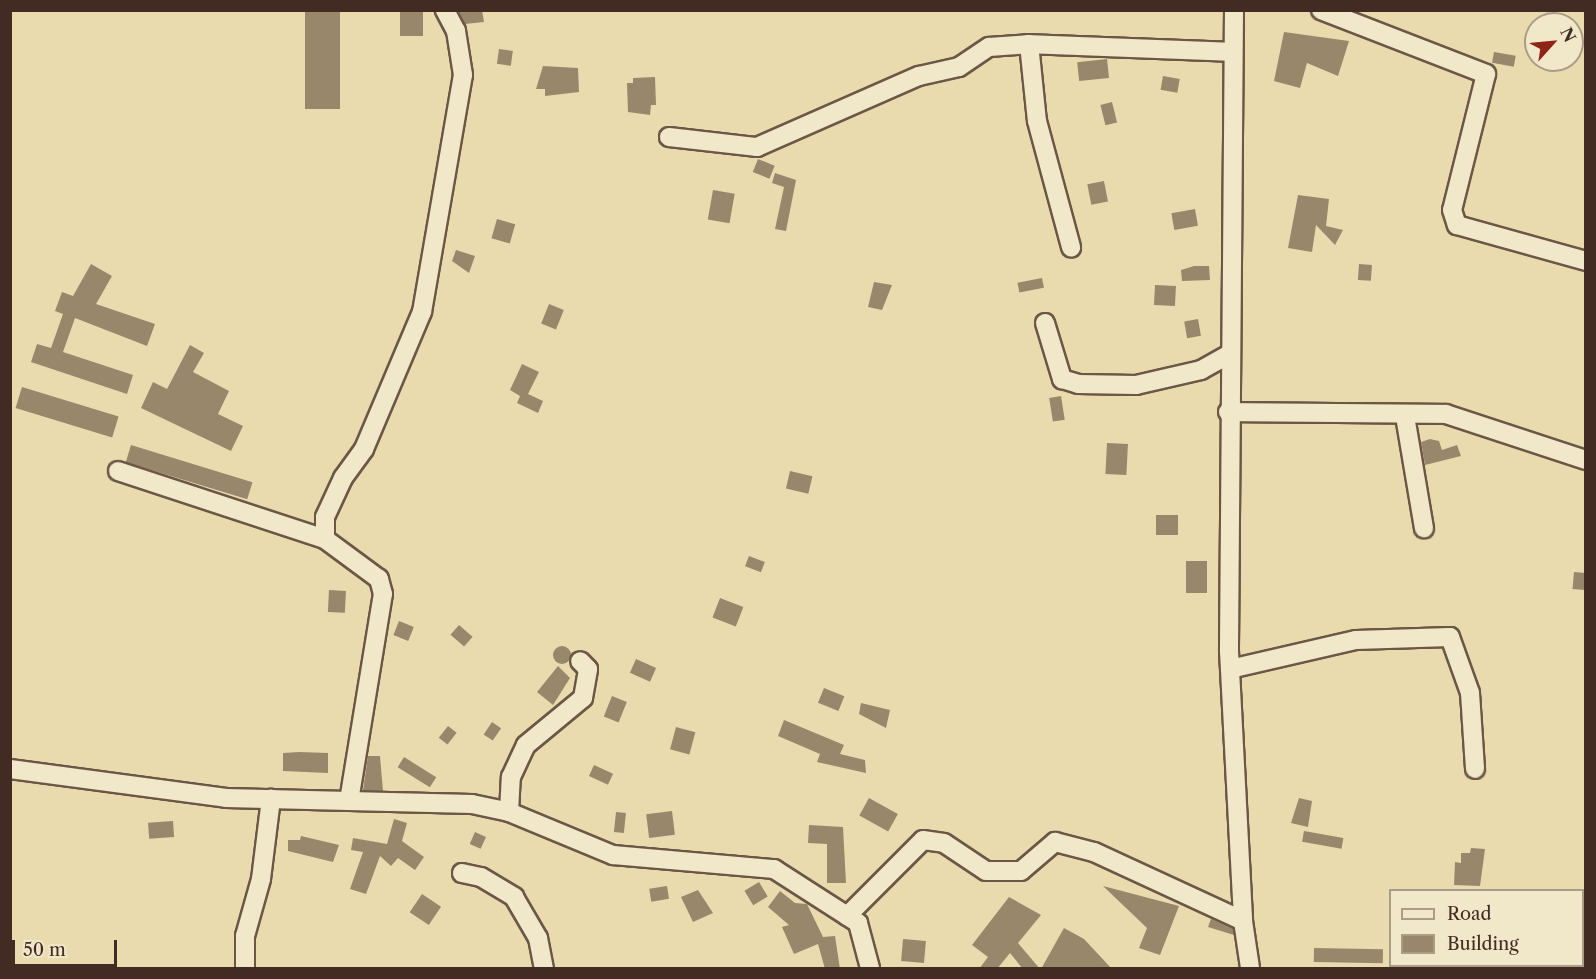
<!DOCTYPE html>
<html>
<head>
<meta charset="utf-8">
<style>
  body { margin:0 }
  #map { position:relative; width:1596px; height:979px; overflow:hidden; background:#eadbae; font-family:"Libre Caslon Text",serif }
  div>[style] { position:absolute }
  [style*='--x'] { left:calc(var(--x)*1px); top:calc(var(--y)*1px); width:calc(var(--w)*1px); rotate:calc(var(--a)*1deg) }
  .building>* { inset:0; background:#99876b; transform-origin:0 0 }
  .round { border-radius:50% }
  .roads { filter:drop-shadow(2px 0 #6c5746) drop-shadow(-2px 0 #6c5746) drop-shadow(0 2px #6c5746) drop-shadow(0 -2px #6c5746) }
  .minor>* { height:18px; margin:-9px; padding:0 9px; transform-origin:9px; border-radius:9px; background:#f1e8ca }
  span { translate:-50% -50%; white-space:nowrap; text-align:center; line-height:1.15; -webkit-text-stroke:5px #f1e8ca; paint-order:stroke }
  .frame { position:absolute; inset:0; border:12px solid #422b23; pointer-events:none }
  .legend { position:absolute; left:1389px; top:889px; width:195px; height:78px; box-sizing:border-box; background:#f1e8ca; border:2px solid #ab9c87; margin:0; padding:8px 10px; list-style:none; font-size:18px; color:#422b23 }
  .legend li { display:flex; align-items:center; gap:12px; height:30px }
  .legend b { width:30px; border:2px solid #ab9c87 }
  .north { position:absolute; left:1524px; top:12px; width:60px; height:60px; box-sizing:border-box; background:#f1e8ca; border:2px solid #ab9c87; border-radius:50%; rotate:63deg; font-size:16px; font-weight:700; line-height:24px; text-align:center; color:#422b23 }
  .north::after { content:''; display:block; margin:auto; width:21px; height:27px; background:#8f2418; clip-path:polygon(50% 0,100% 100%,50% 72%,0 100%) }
  .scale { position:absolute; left:12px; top:940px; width:105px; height:27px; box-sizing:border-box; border:3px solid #422b23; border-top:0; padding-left:8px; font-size:18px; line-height:21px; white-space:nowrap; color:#422b23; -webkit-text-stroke:4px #f1e8ca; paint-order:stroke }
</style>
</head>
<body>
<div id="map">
  <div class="building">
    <i style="left:305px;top:10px;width:35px;height:99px"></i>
    <i style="left:400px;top:10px;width:23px;height:26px"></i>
    <i style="clip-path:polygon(458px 10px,482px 10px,484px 22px,465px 24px)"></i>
    <i style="clip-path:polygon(1284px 32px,1349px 41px,1338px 76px,1307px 63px,1300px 88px,1274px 81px)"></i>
    <i style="left:499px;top:49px;width:14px;height:15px;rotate:8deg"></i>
    <i style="left:1494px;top:52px;width:22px;height:11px;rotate:10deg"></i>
    <i style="left:1107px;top:59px;width:19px;height:30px;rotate:84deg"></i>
    <i style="clip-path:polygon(543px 66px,578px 68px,579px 92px,545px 96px,545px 89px,536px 89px)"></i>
    <i style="left:1163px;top:76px;width:17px;height:14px;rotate:10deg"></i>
    <i style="clip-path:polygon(655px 77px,656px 105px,651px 105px,650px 115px,628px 112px,627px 83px,633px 83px,633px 78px)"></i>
    <i style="left:1112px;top:102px;width:21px;height:12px;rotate:76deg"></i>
    <i style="left:758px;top:159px;width:18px;height:14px;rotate:22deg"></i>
    <i style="clip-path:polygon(775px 173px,796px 180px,786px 231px,775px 229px,784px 187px,772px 183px)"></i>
    <i style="left:1104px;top:181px;width:21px;height:17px;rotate:79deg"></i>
    <i style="left:713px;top:190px;width:22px;height:30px;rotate:10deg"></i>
    <i style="clip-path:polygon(1298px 195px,1329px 199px,1326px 226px,1343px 230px,1335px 245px,1316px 225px,1312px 252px,1288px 248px)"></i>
    <i style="left:1195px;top:209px;width:17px;height:24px;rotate:80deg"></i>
    <i style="left:497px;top:219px;width:19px;height:20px;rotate:16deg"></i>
    <i style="clip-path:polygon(456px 250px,475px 256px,469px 273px,452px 261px)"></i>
    <i style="clip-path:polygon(91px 264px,112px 276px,96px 304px,155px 324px,147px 346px,75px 318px,63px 352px,133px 375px,127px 394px,31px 362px,37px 344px,51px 348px,63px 314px,55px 311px,62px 292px,73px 296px)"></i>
    <i style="left:1359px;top:264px;width:13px;height:16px;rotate:4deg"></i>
    <i style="clip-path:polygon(1194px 266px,1209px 266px,1210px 280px,1182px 281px,1181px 270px)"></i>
    <i style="left:1042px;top:278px;width:10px;height:25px;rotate:79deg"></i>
    <i style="clip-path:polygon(874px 282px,892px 285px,882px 310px,868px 307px)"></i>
    <i style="left:1155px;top:285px;width:21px;height:20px;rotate:3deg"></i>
    <i style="left:549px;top:304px;width:16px;height:21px;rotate:22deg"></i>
    <i style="left:1198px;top:319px;width:17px;height:14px;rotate:80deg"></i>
    <i style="clip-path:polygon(190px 345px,204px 353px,193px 372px,229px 391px,218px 414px,243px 426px,231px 451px,141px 408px,153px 382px,167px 389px)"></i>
    <i style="clip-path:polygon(522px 364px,539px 372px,528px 394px,543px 401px,538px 413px,517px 403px,520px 396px,510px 390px)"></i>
    <i style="left:22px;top:387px;width:101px;height:22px;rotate:17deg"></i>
    <i style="left:1061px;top:396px;width:24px;height:12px;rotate:81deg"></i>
    <i style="clip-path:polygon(1430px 439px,1439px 441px,1442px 450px,1457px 445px,1461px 456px,1425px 465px,1421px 442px)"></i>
    <i style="left:1107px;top:443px;width:21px;height:31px;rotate:3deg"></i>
    <i style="left:131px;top:445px;width:127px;height:18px;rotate:17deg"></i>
    <i style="left:790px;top:471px;width:23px;height:18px;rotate:13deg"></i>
    <i style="left:1156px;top:515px;width:22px;height:20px"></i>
    <i style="left:749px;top:556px;width:17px;height:11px;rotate:21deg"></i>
    <i style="left:1186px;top:561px;width:21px;height:32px"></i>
    <i style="left:1574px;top:572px;width:12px;height:17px;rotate:5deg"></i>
    <i style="left:329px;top:590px;width:17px;height:22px;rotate:3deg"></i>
    <i style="left:720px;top:598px;width:25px;height:21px;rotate:21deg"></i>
    <i style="left:399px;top:621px;width:16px;height:15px;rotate:22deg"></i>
    <i style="left:459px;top:625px;width:18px;height:13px;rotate:41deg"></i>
    <i class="round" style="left:553px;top:646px;width:18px;height:18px"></i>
    <i style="left:636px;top:659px;width:22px;height:15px;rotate:24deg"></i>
    <i style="clip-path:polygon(558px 666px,570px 678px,553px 705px,537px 692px)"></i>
    <i style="left:824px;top:688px;width:22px;height:16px;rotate:22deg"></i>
    <i style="left:612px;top:696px;width:16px;height:22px;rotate:22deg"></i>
    <i style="clip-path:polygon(861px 703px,890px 710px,886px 728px,859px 714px)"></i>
    <i style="clip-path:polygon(784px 720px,844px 745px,840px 754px,865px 760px,866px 773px,817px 762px,820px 754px,778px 736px)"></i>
    <i style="left:492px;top:722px;width:11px;height:15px;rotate:34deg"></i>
    <i style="left:448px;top:726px;width:11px;height:15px;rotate:38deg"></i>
    <i style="left:676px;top:727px;width:20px;height:23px;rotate:15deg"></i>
    <i style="clip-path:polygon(299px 752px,328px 753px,328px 773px,283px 771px,283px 753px)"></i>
    <i style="clip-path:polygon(368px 756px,380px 756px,383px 791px,363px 790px)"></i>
    <i style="left:404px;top:757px;width:38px;height:12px;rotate:32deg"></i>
    <i style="left:594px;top:765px;width:21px;height:12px;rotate:25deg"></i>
    <i style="left:869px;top:798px;width:33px;height:20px;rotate:29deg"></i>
    <i style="clip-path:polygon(1299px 798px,1312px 801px,1308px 827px,1291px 823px)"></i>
    <i style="left:672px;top:811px;width:24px;height:26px;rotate:83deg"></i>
    <i style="left:616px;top:812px;width:10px;height:20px;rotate:6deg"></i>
    <i style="clip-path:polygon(394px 819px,407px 823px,402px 841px,424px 857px,415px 870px,398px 858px,391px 866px,380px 856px,366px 894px,350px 889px,363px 852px,351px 850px,353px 838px,387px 844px)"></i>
    <i style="left:173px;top:821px;width:16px;height:25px;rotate:86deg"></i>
    <i style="clip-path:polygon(809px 825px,843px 827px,846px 883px,827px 883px,827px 844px,808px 843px)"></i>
    <i style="left:1304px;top:831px;width:40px;height:11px;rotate:10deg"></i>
    <i style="left:475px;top:832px;width:12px;height:13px;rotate:24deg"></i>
    <i style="clip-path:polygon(301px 836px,339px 845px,333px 862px,288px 851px,288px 840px,300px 840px)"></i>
    <i style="clip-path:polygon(1471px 848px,1485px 849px,1480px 886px,1454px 885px,1455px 862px,1461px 863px,1461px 853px,1470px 853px)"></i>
    <i style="left:759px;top:882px;width:17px;height:17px;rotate:59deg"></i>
    <i style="left:667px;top:886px;width:13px;height:18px;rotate:81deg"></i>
    <i style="clip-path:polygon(1103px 886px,1179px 906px,1160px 955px,1139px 948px,1147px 928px)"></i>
    <i style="clip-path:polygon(698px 890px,713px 913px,693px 922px,681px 897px)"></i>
    <i style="clip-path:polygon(780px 891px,795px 903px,807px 904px,823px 937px,835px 936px,840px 969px,825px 969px,818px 944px,794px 954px,782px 927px,789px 925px,768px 907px)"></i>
    <i style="left:422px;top:894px;width:23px;height:22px;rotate:34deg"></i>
    <i style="clip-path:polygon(1009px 897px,1041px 915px,1018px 943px,1040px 969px,1023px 969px,1010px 953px,997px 969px,979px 969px,988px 957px,972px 945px)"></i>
    <i style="clip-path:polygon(1211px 919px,1233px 929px,1234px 935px,1208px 927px)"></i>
    <i style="clip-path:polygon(1064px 928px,1084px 939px,1112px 969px,1041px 969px)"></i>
    <i style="left:903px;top:939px;width:23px;height:22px;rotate:5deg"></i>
    <i style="left:1314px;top:948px;width:69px;height:14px;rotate:1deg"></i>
  </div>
  <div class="roads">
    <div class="minor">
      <i style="--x:1234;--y:10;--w:641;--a:90.45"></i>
      <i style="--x:1229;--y:651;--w:270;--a:87"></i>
      <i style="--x:1243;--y:921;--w:48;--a:81.5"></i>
      <i style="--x:1321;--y:10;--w:177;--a:21.2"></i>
      <i style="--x:1486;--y:74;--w:140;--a:104"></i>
      <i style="--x:1452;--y:210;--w:16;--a:72"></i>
      <i style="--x:1457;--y:225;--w:134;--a:15.6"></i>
      <i style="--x:1029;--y:44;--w:77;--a:84.1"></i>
      <i style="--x:1037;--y:121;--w:131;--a:74.9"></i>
      <i style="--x:669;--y:137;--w:89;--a:6.5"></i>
      <i style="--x:757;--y:147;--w:177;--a:-23.7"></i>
      <i style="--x:919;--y:76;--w:41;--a:-12.7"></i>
      <i style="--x:959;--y:67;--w:36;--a:-34"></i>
      <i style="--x:989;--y:47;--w:39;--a:-4"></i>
      <i style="--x:1028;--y:44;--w:205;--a:2.2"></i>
      <i style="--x:1045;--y:323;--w:59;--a:73.1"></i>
      <i style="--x:1062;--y:379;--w:17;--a:17"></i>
      <i style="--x:1078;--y:384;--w:58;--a:1"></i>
      <i style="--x:1136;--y:385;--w:67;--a:-13"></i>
      <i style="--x:1201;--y:370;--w:31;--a:-29"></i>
      <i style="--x:1228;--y:412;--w:218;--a:0.5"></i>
      <i style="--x:1446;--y:414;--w:147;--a:18.2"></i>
      <i style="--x:1405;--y:416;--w:114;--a:80.4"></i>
      <i style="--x:118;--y:471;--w:218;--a:18.2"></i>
      <i style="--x:1230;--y:669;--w:129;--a:-13"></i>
      <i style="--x:1356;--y:640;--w:94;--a:-1.8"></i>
      <i style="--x:1450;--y:637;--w:59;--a:70.3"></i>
      <i style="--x:1470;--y:693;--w:76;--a:86.2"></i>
      <i style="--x:10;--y:769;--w:218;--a:7.6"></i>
      <i style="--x:226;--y:798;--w:246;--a:1.4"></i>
      <i style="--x:472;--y:804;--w:38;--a:12"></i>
      <i style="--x:509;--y:812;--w:113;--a:22.5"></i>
      <i style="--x:613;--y:855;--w:162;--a:5"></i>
      <i style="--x:774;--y:869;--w:100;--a:32.7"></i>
      <i style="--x:858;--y:923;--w:47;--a:75.1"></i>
      <i style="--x:349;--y:801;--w:210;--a:-80.7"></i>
      <i style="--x:383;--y:594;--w:16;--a:-105"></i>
      <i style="--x:379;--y:579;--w:67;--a:-143.5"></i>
      <i style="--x:325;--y:539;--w:22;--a:-90"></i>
      <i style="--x:325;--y:517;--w:43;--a:-65.2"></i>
      <i style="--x:343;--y:478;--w:36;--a:-54"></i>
      <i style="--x:364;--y:449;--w:149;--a:-67.1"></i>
      <i style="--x:422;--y:312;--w:241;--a:-80.2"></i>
      <i style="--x:463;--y:75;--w:45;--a:-99"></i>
      <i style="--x:456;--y:31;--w:24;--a:-118"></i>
      <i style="--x:509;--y:812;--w:35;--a:-87"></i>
      <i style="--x:511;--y:777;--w:35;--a:-65"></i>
      <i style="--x:526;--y:745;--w:74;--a:-39.5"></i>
      <i style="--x:583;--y:698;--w:29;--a:-80"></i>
      <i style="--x:588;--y:669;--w:11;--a:-135"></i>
      <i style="--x:462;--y:873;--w:19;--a:12"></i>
      <i style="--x:481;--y:877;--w:39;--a:31"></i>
      <i style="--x:514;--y:897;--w:48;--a:59.7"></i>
      <i style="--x:538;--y:938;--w:31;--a:79"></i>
      <i style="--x:847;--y:916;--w:107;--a:-45"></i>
      <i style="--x:923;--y:840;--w:21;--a:8"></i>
      <i style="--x:944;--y:843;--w:50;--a:33.7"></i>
      <i style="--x:986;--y:871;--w:35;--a:0"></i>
      <i style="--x:1021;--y:871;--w:45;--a:-40.5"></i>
      <i style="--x:1055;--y:842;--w:40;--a:14.4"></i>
      <i style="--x:1094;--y:852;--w:164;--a:24.8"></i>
      <i style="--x:245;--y:968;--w:32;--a:-90"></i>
      <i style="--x:245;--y:936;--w:59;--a:-74.3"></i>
      <i style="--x:261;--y:879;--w:81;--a:-82.9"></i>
    </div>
  </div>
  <div class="frame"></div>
  <ul class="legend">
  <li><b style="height:8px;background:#f1e8ca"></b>Road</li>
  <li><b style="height:16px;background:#99876b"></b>Building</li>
  </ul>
  <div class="north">N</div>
  <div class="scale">50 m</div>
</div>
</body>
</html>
